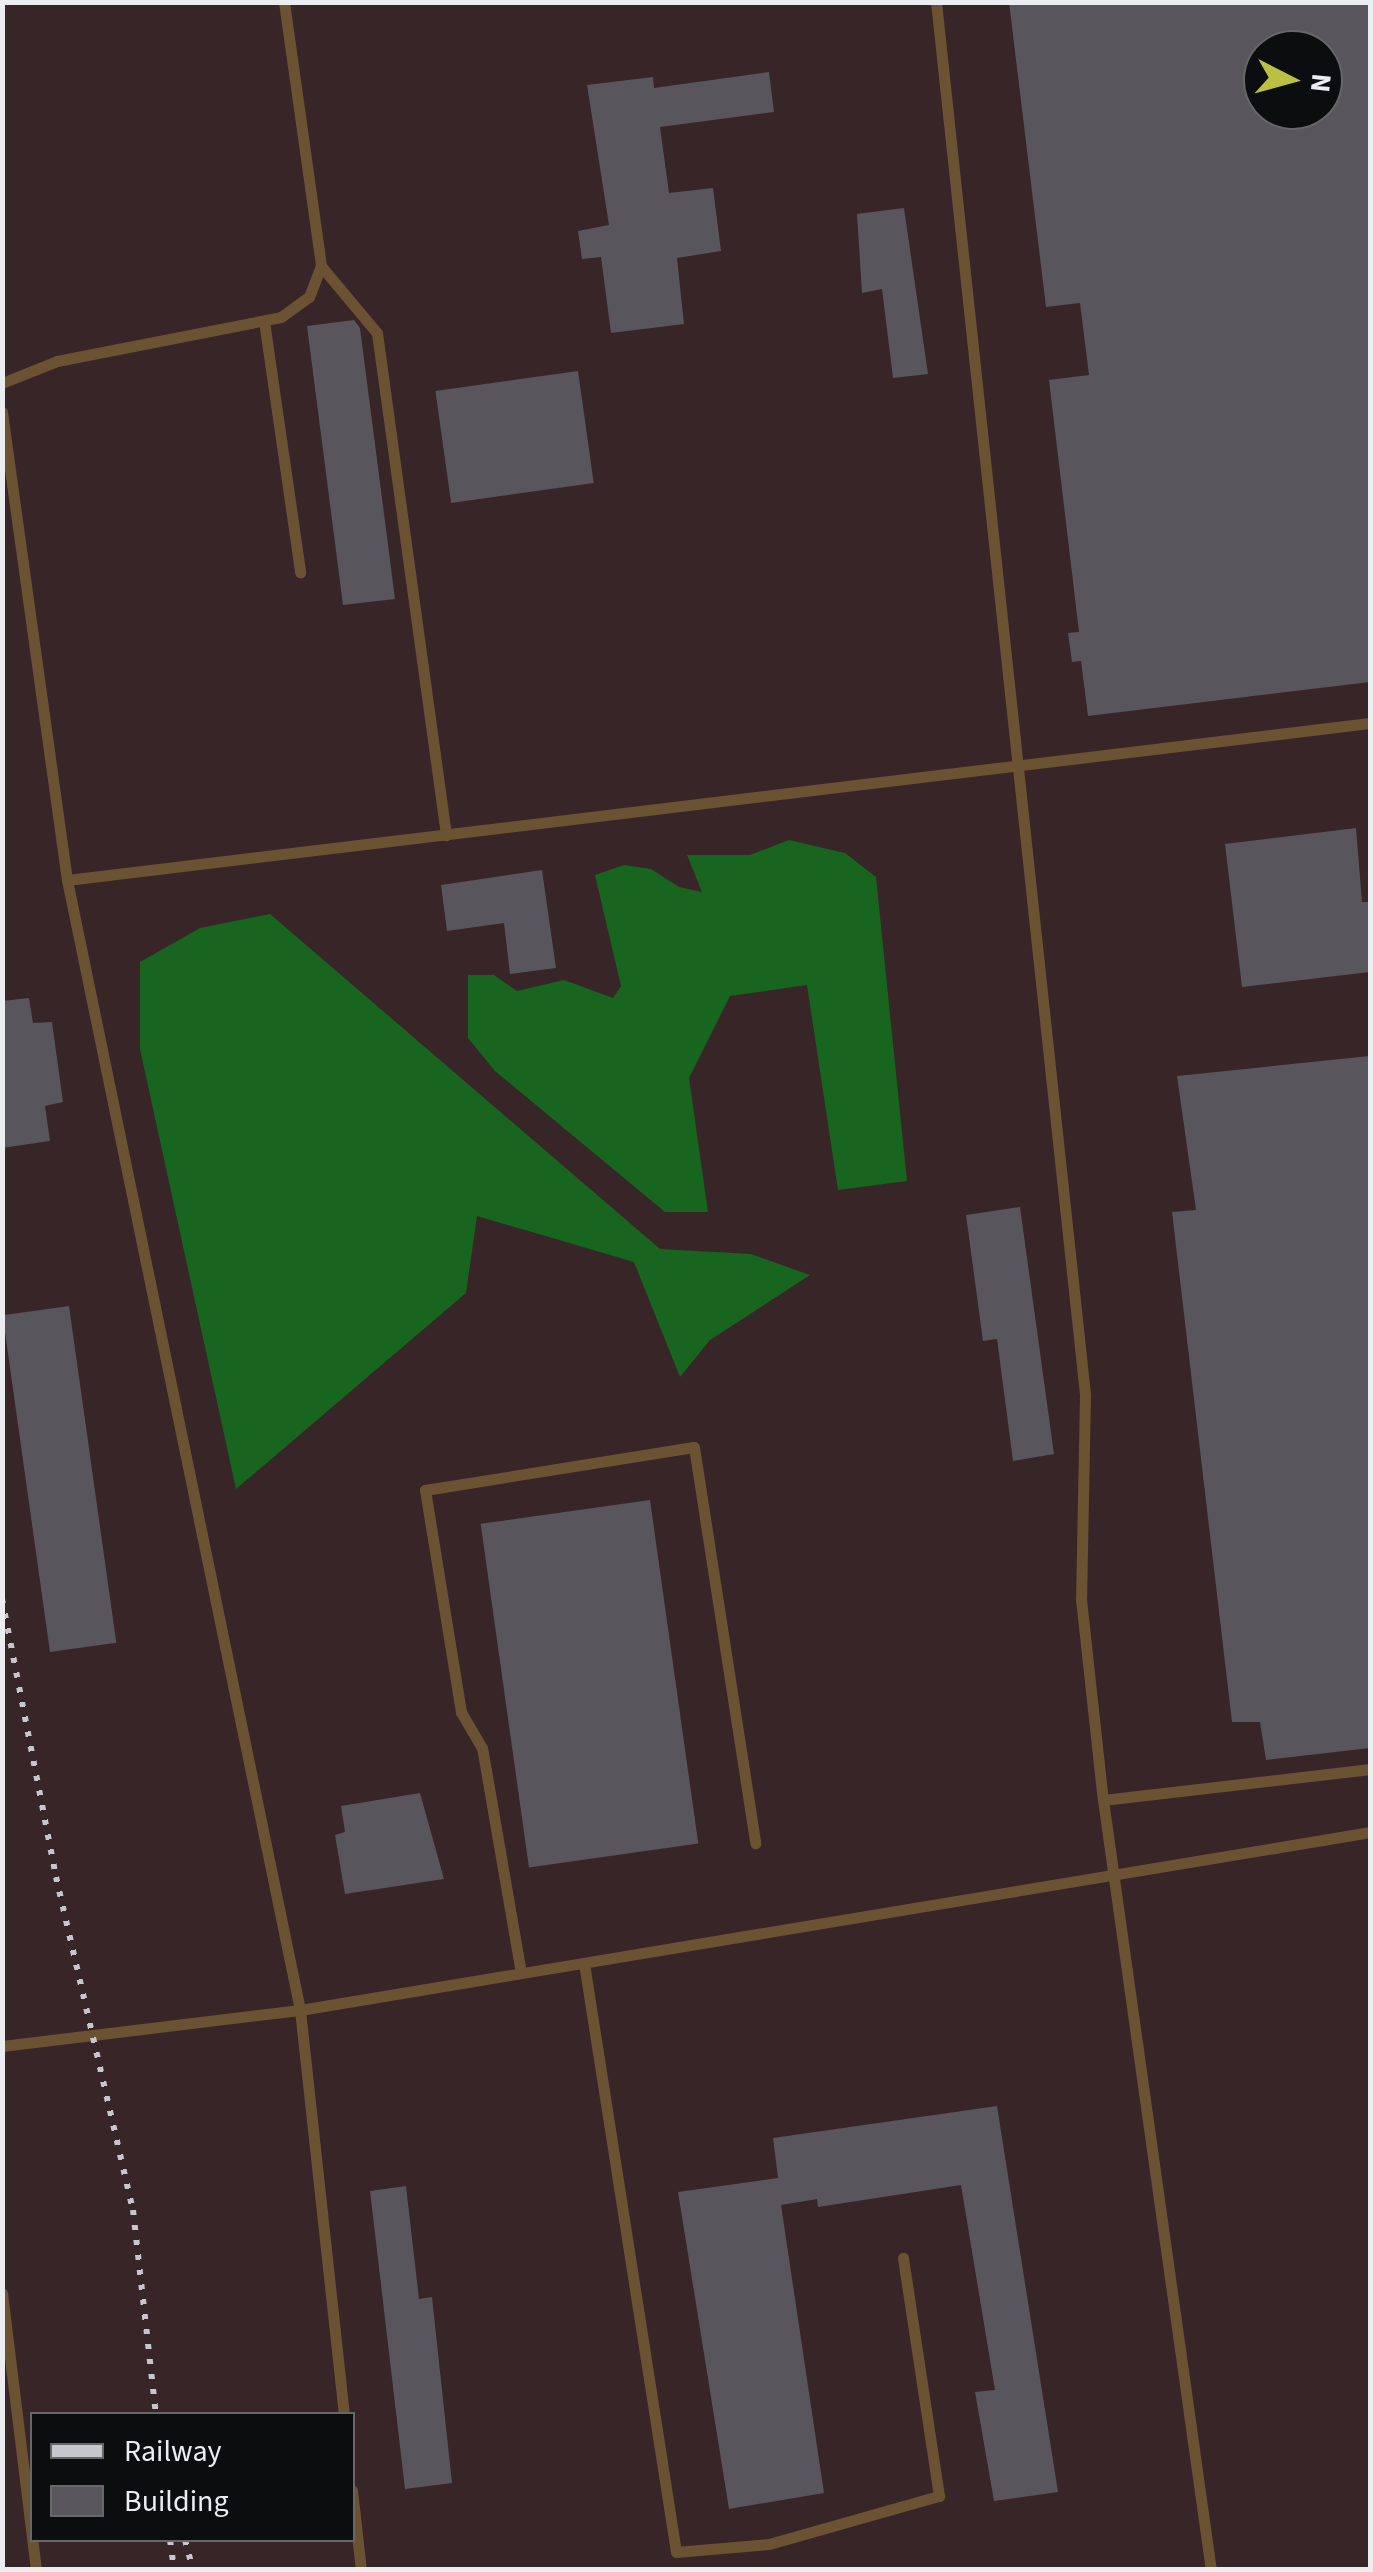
<!DOCTYPE html>
<html>
<head>
<meta charset="utf-8">
<style>
  body { margin:0 }
  #map { position:relative; width:1373px; height:2572px; overflow:hidden; background:#21232a; font-family:"Source Sans 3",sans-serif }
  div>[style] { position:absolute }
  [style*='--x'] { left:calc(var(--x)*1px); top:calc(var(--y)*1px); width:calc(var(--w)*1px); rotate:calc(var(--a)*1deg) }
  .industrial>* { inset:0; background:#382528 }
  .forest>* { inset:0; background:#18651f }
  .building>* { inset:0; background:#58555c; transform-origin:0 0 }
  .service>* { height:11px; margin:-5.5px; padding:0 5.5px; transform-origin:5.5px; border-radius:5.5px; background:#6b5232 }
  .rail>* { height:6px; margin-top:-3px; transform-origin:0; background:repeating-linear-gradient(90deg,#c5c7cc 0 5px,transparent 0 15px) }
  span { translate:-50% -50%; white-space:nowrap; text-align:center; line-height:1.15; -webkit-text-stroke:8px #0c0d0f; paint-order:stroke }
  .frame { position:absolute; inset:0; border:5px solid #ebedf1; pointer-events:none }
  .legend { position:absolute; left:30px; top:2412px; width:325px; height:130px; box-sizing:border-box; background:#0c0d0f; border:2px solid #656769; margin:0; padding:12px 18px; list-style:none; font-size:30px; color:#ebedf1 }
  .legend li { display:flex; align-items:center; gap:20px; height:50px }
  .legend b { width:50px; border:2px solid #656769 }
  .north { position:absolute; left:1243px; top:30px; width:100px; height:100px; box-sizing:border-box; background:#0c0d0f; border:2px solid #656769; border-radius:50%; rotate:96deg; font-size:28px; font-weight:700; line-height:40px; text-align:center; color:#ebedf1 }
  .north::after { content:''; display:block; margin:auto; width:35px; height:45px; background:#bbc045; clip-path:polygon(50% 0,100% 100%,50% 72%,0 100%) }
</style>
</head>
<body>
<div id="map">
  <div class="industrial">
    <i style="clip-path:polygon(evenodd,3px 3px,1370px 3px,1370px 2569px,3px 2569px,3px 3px,1263px 50px,1323px 50px,1323px 110px,1263px 110px,1263px 50px,3px 3px,32px 2414px,352px 2414px,352px 2540px,32px 2540px,32px 2414px)"></i>
  </div>
  <div class="forest">
    <i style="clip-path:polygon(789px 840px,845px 853px,876px 877px,907px 1181px,838px 1190px,807px 985px,730px 996px,689px 1078px,708px 1212px,665px 1212px,495px 1071px,468px 1038px,468px 975px,494px 975px,517px 991px,564px 980px,613px 998px,621px 986px,595px 875px,624px 865px,651px 869px,679px 887px,702px 892px,687px 855px,750px 855px)"></i>
    <i style="clip-path:polygon(270px 914px,660px 1249px,751px 1254px,810px 1275px,710px 1340px,680px 1377px,634px 1262px,477px 1216px,466px 1293px,236px 1489px,140px 1049px,140px 962px,200px 928px)"></i>
  </div>
  <div class="building">
    <i style="clip-path:polygon(evenodd,1009px 2px,1370px 2px,1370px 682px,1088px 716px,1081px 661px,1072px 662px,1068px 633px,1079px 632px,1049px 380px,1089px 375px,1080px 303px,1046px 307px,1009px 2px,1263px 50px,1323px 50px,1323px 110px,1263px 110px,1263px 50px)"></i>
    <i style="clip-path:polygon(769px 72px,774px 112px,660px 127px,669px 193px,713px 188px,721px 251px,677px 258px,684px 324px,611px 333px,601px 257px,582px 259px,578px 231px,609px 225px,587px 85px,653px 77px,654px 88px)"></i>
    <i style="clip-path:polygon(904px 208px,928px 374px,893px 378px,882px 289px,862px 293px,857px 214px)"></i>
    <i style="clip-path:polygon(354px 320px,360px 328px,395px 599px,343px 605px,307px 326px)"></i>
    <i style="left:578px;top:371px;width:113px;height:144px;rotate:82deg"></i>
    <i style="clip-path:polygon(1356px 828px,1362px 902px,1370px 902px,1370px 972px,1242px 987px,1225px 844px)"></i>
    <i style="clip-path:polygon(542px 870px,556px 968px,510px 974px,504px 923px,447px 931px,441px 885px)"></i>
    <i style="clip-path:polygon(29px 998px,33px 1023px,52px 1022px,63px 1102px,45px 1106px,50px 1141px,2px 1148px,2px 1001px)"></i>
    <i style="clip-path:polygon(1370px 1056px,1370px 1748px,1266px 1760px,1260px 1722px,1232px 1722px,1172px 1212px,1196px 1210px,1177px 1076px)"></i>
    <i style="clip-path:polygon(1020px 1207px,1054px 1454px,1013px 1461px,997px 1339px,983px 1341px,966px 1215px)"></i>
    <i style="left:69px;top:1306px;width:340px;height:67px;rotate:82deg"></i>
    <i style="left:650px;top:1500px;width:347px;height:171px;rotate:82deg"></i>
    <i style="clip-path:polygon(420px 1793px,444px 1879px,345px 1894px,335px 1835px,345px 1832px,341px 1806px)"></i>
    <i style="clip-path:polygon(997px 2106px,1058px 2492px,994px 2501px,975px 2392px,995px 2390px,961px 2185px,818px 2207px,817px 2199px,781px 2205px,824px 2493px,729px 2509px,678px 2192px,778px 2178px,773px 2138px)"></i>
    <i style="clip-path:polygon(406px 2186px,419px 2299px,432px 2297px,452px 2483px,405px 2489px,370px 2191px)"></i>
  </div>
  <div class="service">
    <i style="--x:284;--y:2;--w:267;--a:82"></i>
    <i style="--x:321;--y:266;--w:87;--a:50.1"></i>
    <i style="--x:377;--y:333;--w:507;--a:82.17"></i>
    <i style="--x:936;--y:2;--w:1401;--a:83.89"></i>
    <i style="--x:1085;--y:1395;--w:204;--a:91.1"></i>
    <i style="--x:1081;--y:1599;--w:202;--a:83.8"></i>
    <i style="--x:1103;--y:1800;--w:778;--a:82.02"></i>
    <i style="--x:264;--y:321;--w:254;--a:81.8"></i>
    <i style="--x:2;--y:383;--w:59;--a:-21.8"></i>
    <i style="--x:57;--y:361;--w:228;--a:-11.1"></i>
    <i style="--x:281;--y:317;--w:34;--a:-36"></i>
    <i style="--x:309;--y:297;--w:33;--a:-69"></i>
    <i style="--x:2;--y:412;--w:472;--a:82.1"></i>
    <i style="--x:67;--y:880;--w:1154;--a:78.35"></i>
    <i style="--x:300;--y:2010;--w:406;--a:83.8"></i>
    <i style="--x:67;--y:880;--w:1312;--a:-6.87"></i>
    <i style="--x:1103;--y:1800;--w:269;--a:-6.6"></i>
    <i style="--x:584;--y:1963;--w:596;--a:81.12"></i>
    <i style="--x:676;--y:2552;--w:93;--a:-4.9"></i>
    <i style="--x:769;--y:2544;--w:177;--a:-15.8"></i>
    <i style="--x:939;--y:2496;--w:241;--a:-98.6"></i>
    <i style="--x:521;--y:1973;--w:228;--a:-99.8"></i>
    <i style="--x:482;--y:1748;--w:42;--a:-120.3"></i>
    <i style="--x:461;--y:1712;--w:225;--a:-99.2"></i>
    <i style="--x:425;--y:1490;--w:272;--a:-9.1"></i>
    <i style="--x:694;--y:1447;--w:401;--a:81.2"></i>
    <i style="--x:2;--y:2046;--w:300;--a:-6.9"></i>
    <i style="--x:300;--y:2010;--w:1085;--a:-9.44"></i>
    <i style="--x:2;--y:2293;--w:279;--a:83"></i>
    <i style="--x:352;--y:2490;--w:81;--a:83.6"></i>
  </div>
  <div class="rail">
    <i style="--x:2;--y:1599;--w:283;--a:79"></i>
    <i style="--x:56;--y:1877;--w:342;--a:77"></i>
    <i style="--x:133;--y:2210;--w:205;--a:83.6"></i>
    <i style="--x:170;--y:2540;--w:30;--a:82"></i>
    <i style="--x:185;--y:2540;--w:31;--a:75"></i>
  </div>
  <div class="frame"></div>
  <ul class="legend">
  <li><b style="height:12px;background:#c5c7cc"></b>Railway</li>
  <li><b style="height:28px;background:#58555c"></b>Building</li>
  </ul>
  <div class="north">N</div>
</div>
</body>
</html>
